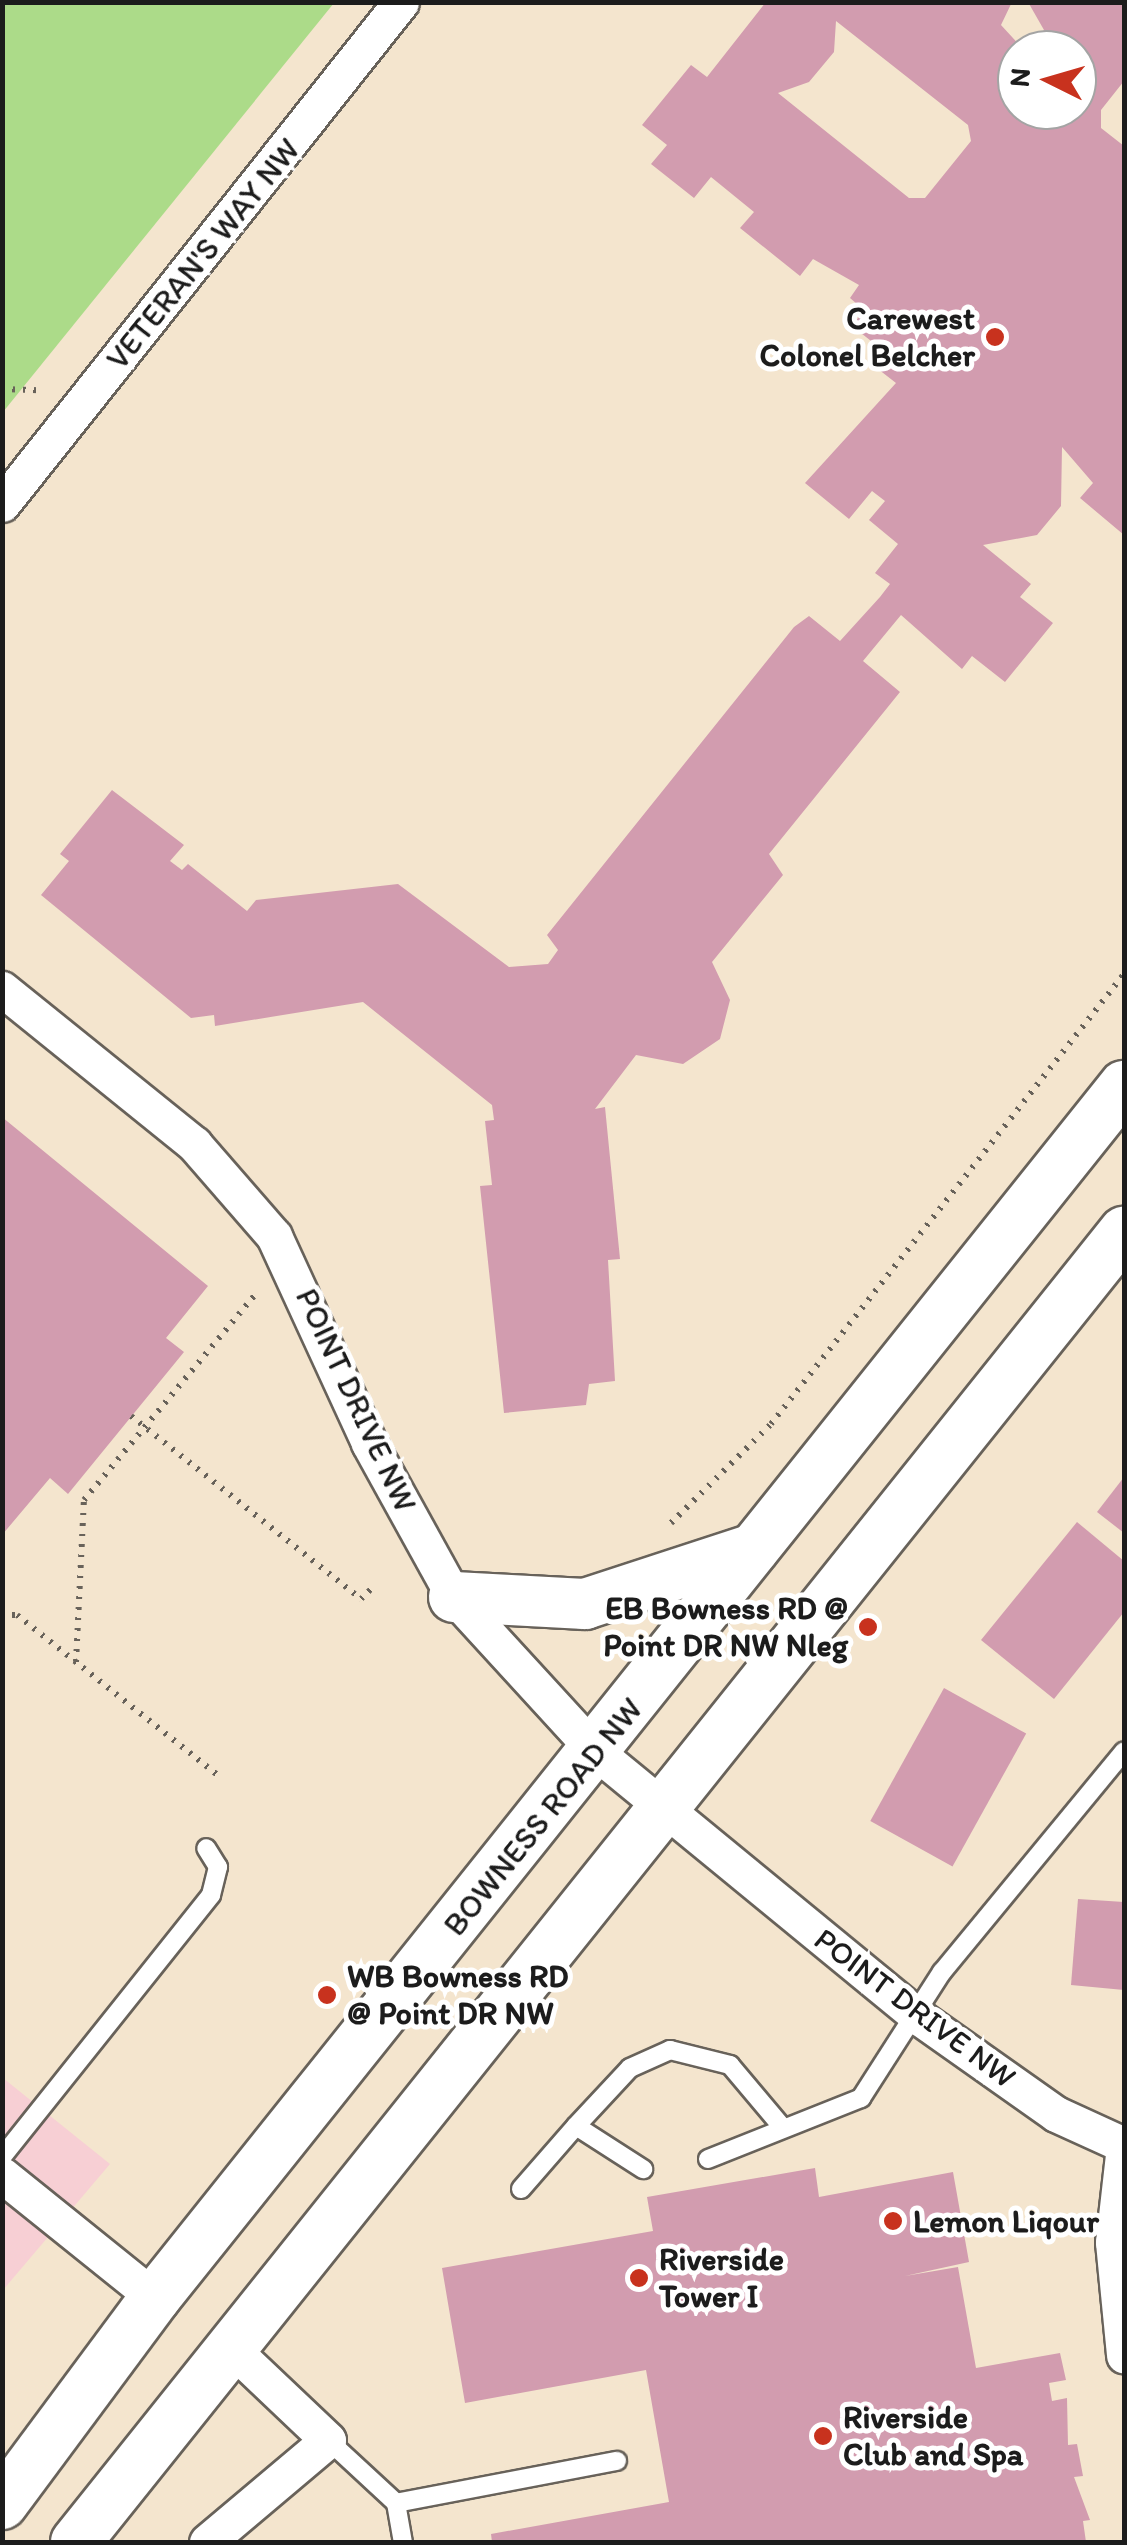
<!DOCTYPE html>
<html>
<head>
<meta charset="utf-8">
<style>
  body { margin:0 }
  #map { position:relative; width:1127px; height:2545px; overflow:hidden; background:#f4e5ce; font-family:Itim,sans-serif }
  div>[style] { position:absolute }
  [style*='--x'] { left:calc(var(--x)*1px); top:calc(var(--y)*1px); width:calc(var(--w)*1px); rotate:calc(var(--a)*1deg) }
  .built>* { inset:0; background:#f7cfd4 }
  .green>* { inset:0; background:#acdb89 }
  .building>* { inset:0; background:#d29caf; transform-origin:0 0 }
  .path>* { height:6px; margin-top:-3px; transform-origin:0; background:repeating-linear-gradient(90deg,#68625a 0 2.5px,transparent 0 10.5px) }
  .roads { filter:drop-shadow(2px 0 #68625a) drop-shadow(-2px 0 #68625a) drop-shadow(0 2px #68625a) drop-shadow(0 -2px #68625a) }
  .service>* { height:18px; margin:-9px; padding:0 9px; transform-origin:9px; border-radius:9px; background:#fff }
  .minor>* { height:35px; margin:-17.5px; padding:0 17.5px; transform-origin:17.5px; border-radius:17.5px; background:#fff }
  .secondary>* { height:50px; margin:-25px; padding:0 25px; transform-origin:25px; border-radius:25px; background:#fff }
  .dots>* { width:28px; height:28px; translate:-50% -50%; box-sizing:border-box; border:5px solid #fff; border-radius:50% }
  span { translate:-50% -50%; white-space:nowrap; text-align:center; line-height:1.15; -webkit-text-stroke:10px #fff; paint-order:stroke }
  .street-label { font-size:32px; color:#1c1c1c }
  .poi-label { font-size:32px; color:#1c1c1c; font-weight:700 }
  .right { translate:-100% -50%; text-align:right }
  .left { translate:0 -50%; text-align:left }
  .frame { position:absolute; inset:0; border:5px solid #1c1c1c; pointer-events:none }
  .north { position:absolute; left:997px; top:30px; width:100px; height:100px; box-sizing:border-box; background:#fff; border:2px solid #a4a4a4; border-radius:50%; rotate:275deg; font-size:28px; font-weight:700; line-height:40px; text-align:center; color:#1c1c1c }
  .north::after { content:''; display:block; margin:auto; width:35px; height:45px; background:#c8321e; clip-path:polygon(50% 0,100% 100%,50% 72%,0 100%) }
</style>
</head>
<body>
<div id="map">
  <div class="built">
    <i style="clip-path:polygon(3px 2078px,110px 2164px,3px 2290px)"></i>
  </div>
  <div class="green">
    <i style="clip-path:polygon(3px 2px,334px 3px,3px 412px,2px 3px)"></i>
  </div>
  <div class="building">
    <i style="clip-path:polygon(evenodd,766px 2px,1012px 2px,1001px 25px,1024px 50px,1017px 50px,1017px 110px,1077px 110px,1077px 50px,1027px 50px,1044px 30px,1028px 2px,1124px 2px,1124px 81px,1101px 110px,1101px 128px,1124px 146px,1124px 535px,1080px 498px,1093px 483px,1062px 447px,1061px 506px,1037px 535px,983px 545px,1031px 584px,1020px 597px,1053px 623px,1005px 682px,972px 656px,962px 669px,901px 615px,863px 661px,900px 692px,769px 854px,783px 875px,712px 962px,730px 1000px,720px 1039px,683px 1064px,636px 1055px,595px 1109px,605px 1107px,620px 1259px,608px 1260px,615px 1381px,589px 1384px,586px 1405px,504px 1413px,480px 1186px,492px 1185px,485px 1121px,494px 1120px,492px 1105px,363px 1002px,215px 1026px,214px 1015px,191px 1018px,41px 895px,69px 861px,60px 854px,112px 790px,184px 845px,170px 861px,182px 870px,188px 864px,247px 911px,256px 900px,398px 884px,509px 967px,548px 964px,558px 950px,547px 935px,794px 627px,809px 616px,840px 641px,880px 597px,890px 584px,875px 573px,898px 544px,869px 520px,885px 501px,872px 491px,849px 519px,805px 483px,896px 383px,869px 362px,880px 348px,852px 326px,864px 310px,850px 298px,859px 285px,813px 259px,800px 276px,740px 228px,754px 212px,711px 177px,694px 198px,651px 164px,667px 145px,642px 125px,691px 65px,707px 77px,766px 2px,836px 21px,968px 125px,971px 141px,925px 198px,909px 198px,778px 93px,809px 82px,834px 52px,836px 21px)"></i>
    <i style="clip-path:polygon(2px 1117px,208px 1286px,166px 1338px,184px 1352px,68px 1494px,50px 1478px,2px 1535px)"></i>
    <i style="clip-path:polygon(1124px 1477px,1124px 1533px,1097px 1512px)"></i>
    <i style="clip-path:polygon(1077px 1522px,1124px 1561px,1124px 1612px,1054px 1699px,981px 1640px)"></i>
    <i style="left:944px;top:1688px;width:94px;height:152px;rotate:29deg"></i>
    <i style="clip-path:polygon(1078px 1899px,1124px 1902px,1124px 1990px,1071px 1985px)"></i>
    <i style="clip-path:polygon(815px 2168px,819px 2197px,953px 2172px,969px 2262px,905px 2276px,958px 2267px,976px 2368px,1060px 2353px,1066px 2380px,1049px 2383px,1052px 2401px,1067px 2398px,1068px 2445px,1077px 2444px,1083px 2476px,1074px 2477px,1090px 2520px,1083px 2521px,1086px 2542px,492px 2542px,491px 2534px,669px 2502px,646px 2370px,465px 2403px,442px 2268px,653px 2231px,647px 2197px)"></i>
  </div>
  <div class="path">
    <i style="--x:2;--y:389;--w:37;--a:2"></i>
    <i style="--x:131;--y:1416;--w:294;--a:38.5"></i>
    <i style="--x:361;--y:1599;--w:20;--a:-45"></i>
    <i style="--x:671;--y:1523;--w:141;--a:-44.7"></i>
    <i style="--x:771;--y:1424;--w:572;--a:-51.89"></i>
    <i style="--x:2;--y:1615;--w:15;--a:0"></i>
    <i style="--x:17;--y:1615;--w:258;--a:38.6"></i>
    <i style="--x:76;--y:1662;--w:162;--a:-87.2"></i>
    <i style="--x:84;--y:1500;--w:267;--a:-50.2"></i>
  </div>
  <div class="roads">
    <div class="service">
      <i style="--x:576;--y:2126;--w:79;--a:-47"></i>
      <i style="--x:630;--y:2068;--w:44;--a:-24.2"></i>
      <i style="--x:670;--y:2050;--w:62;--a:14"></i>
      <i style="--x:730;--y:2065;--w:82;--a:49.9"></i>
      <i style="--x:2;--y:2157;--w:335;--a:-51.4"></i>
      <i style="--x:211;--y:1895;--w:29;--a:-76"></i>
      <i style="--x:218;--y:1867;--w:22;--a:-122"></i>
      <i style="--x:708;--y:2159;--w:165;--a:-21.7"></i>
      <i style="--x:861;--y:2098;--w:150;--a:-57.3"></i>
      <i style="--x:942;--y:1972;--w:286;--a:-50.5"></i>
      <i style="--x:521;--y:2189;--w:84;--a:-48.9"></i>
      <i style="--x:576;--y:2126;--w:80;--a:32.7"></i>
      <i style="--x:328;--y:2440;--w:93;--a:42.8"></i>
      <i style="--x:396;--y:2503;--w:40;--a:80"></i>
      <i style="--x:396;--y:2503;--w:225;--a:-10.8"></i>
    </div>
    <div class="minor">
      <i style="--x:2;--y:504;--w:641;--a:-51.52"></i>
      <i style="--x:2;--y:989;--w:247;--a:38.9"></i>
      <i style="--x:194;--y:1144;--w:122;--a:49"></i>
      <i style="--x:274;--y:1236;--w:228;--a:65.3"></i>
      <i style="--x:369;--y:1443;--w:176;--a:61.1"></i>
      <i style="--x:454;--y:1597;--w:210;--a:47.5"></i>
      <i style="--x:596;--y:1752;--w:419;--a:39.4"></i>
      <i style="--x:920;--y:2018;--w:166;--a:35.2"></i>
      <i style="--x:1056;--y:2114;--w:75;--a:24.5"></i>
      <i style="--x:1124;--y:2146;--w:97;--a:96.5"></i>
      <i style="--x:1113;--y:2242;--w:114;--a:84.4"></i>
      <i style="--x:2;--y:2175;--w:196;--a:38.8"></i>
      <i style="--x:207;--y:2542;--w:158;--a:-40.1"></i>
      <i style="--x:328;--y:2440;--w:135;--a:-136.5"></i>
    </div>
    <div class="secondary">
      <i style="--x:454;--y:1597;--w:131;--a:3.1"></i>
      <i style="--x:585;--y:1604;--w:177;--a:-18.1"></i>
      <i style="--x:2;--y:2504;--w:257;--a:-53.4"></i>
      <i style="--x:155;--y:2298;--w:1552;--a:-51.36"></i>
      <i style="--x:76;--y:2542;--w:1678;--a:-51.34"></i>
    </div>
  </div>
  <div class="dots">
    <i style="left:995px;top:337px;background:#c8321e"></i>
    <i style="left:868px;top:1627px;background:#c8321e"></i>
    <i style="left:327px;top:1995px;background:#c8321e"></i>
    <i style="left:893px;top:2221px;background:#c8321e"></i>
    <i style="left:639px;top:2278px;background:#c8321e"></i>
    <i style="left:823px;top:2436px;background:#c8321e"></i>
  </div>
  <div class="street-label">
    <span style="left:203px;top:254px;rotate:-51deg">VETERAN'S WAY NW</span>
    <span style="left:356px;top:1400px;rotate:65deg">POINT DRIVE NW</span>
    <span style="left:543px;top:1817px;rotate:-51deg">BOWNESS ROAD NW</span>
    <span style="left:915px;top:2008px;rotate:37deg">POINT DRIVE NW</span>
  </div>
  <div class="poi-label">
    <span class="right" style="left:975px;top:337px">Carewest<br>Colonel Belcher</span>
    <span class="right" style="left:848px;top:1627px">EB Bowness RD @<br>Point DR NW Nleg</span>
    <span class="left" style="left:347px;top:1995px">WB Bowness RD<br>@ Point DR NW</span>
    <span class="left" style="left:913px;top:2221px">Lemon Liqour</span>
    <span class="left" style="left:659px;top:2278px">Riverside<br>Tower I</span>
    <span class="left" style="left:843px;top:2436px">Riverside<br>Club and Spa</span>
  </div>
  <div class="frame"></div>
  <div class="north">N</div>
</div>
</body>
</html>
